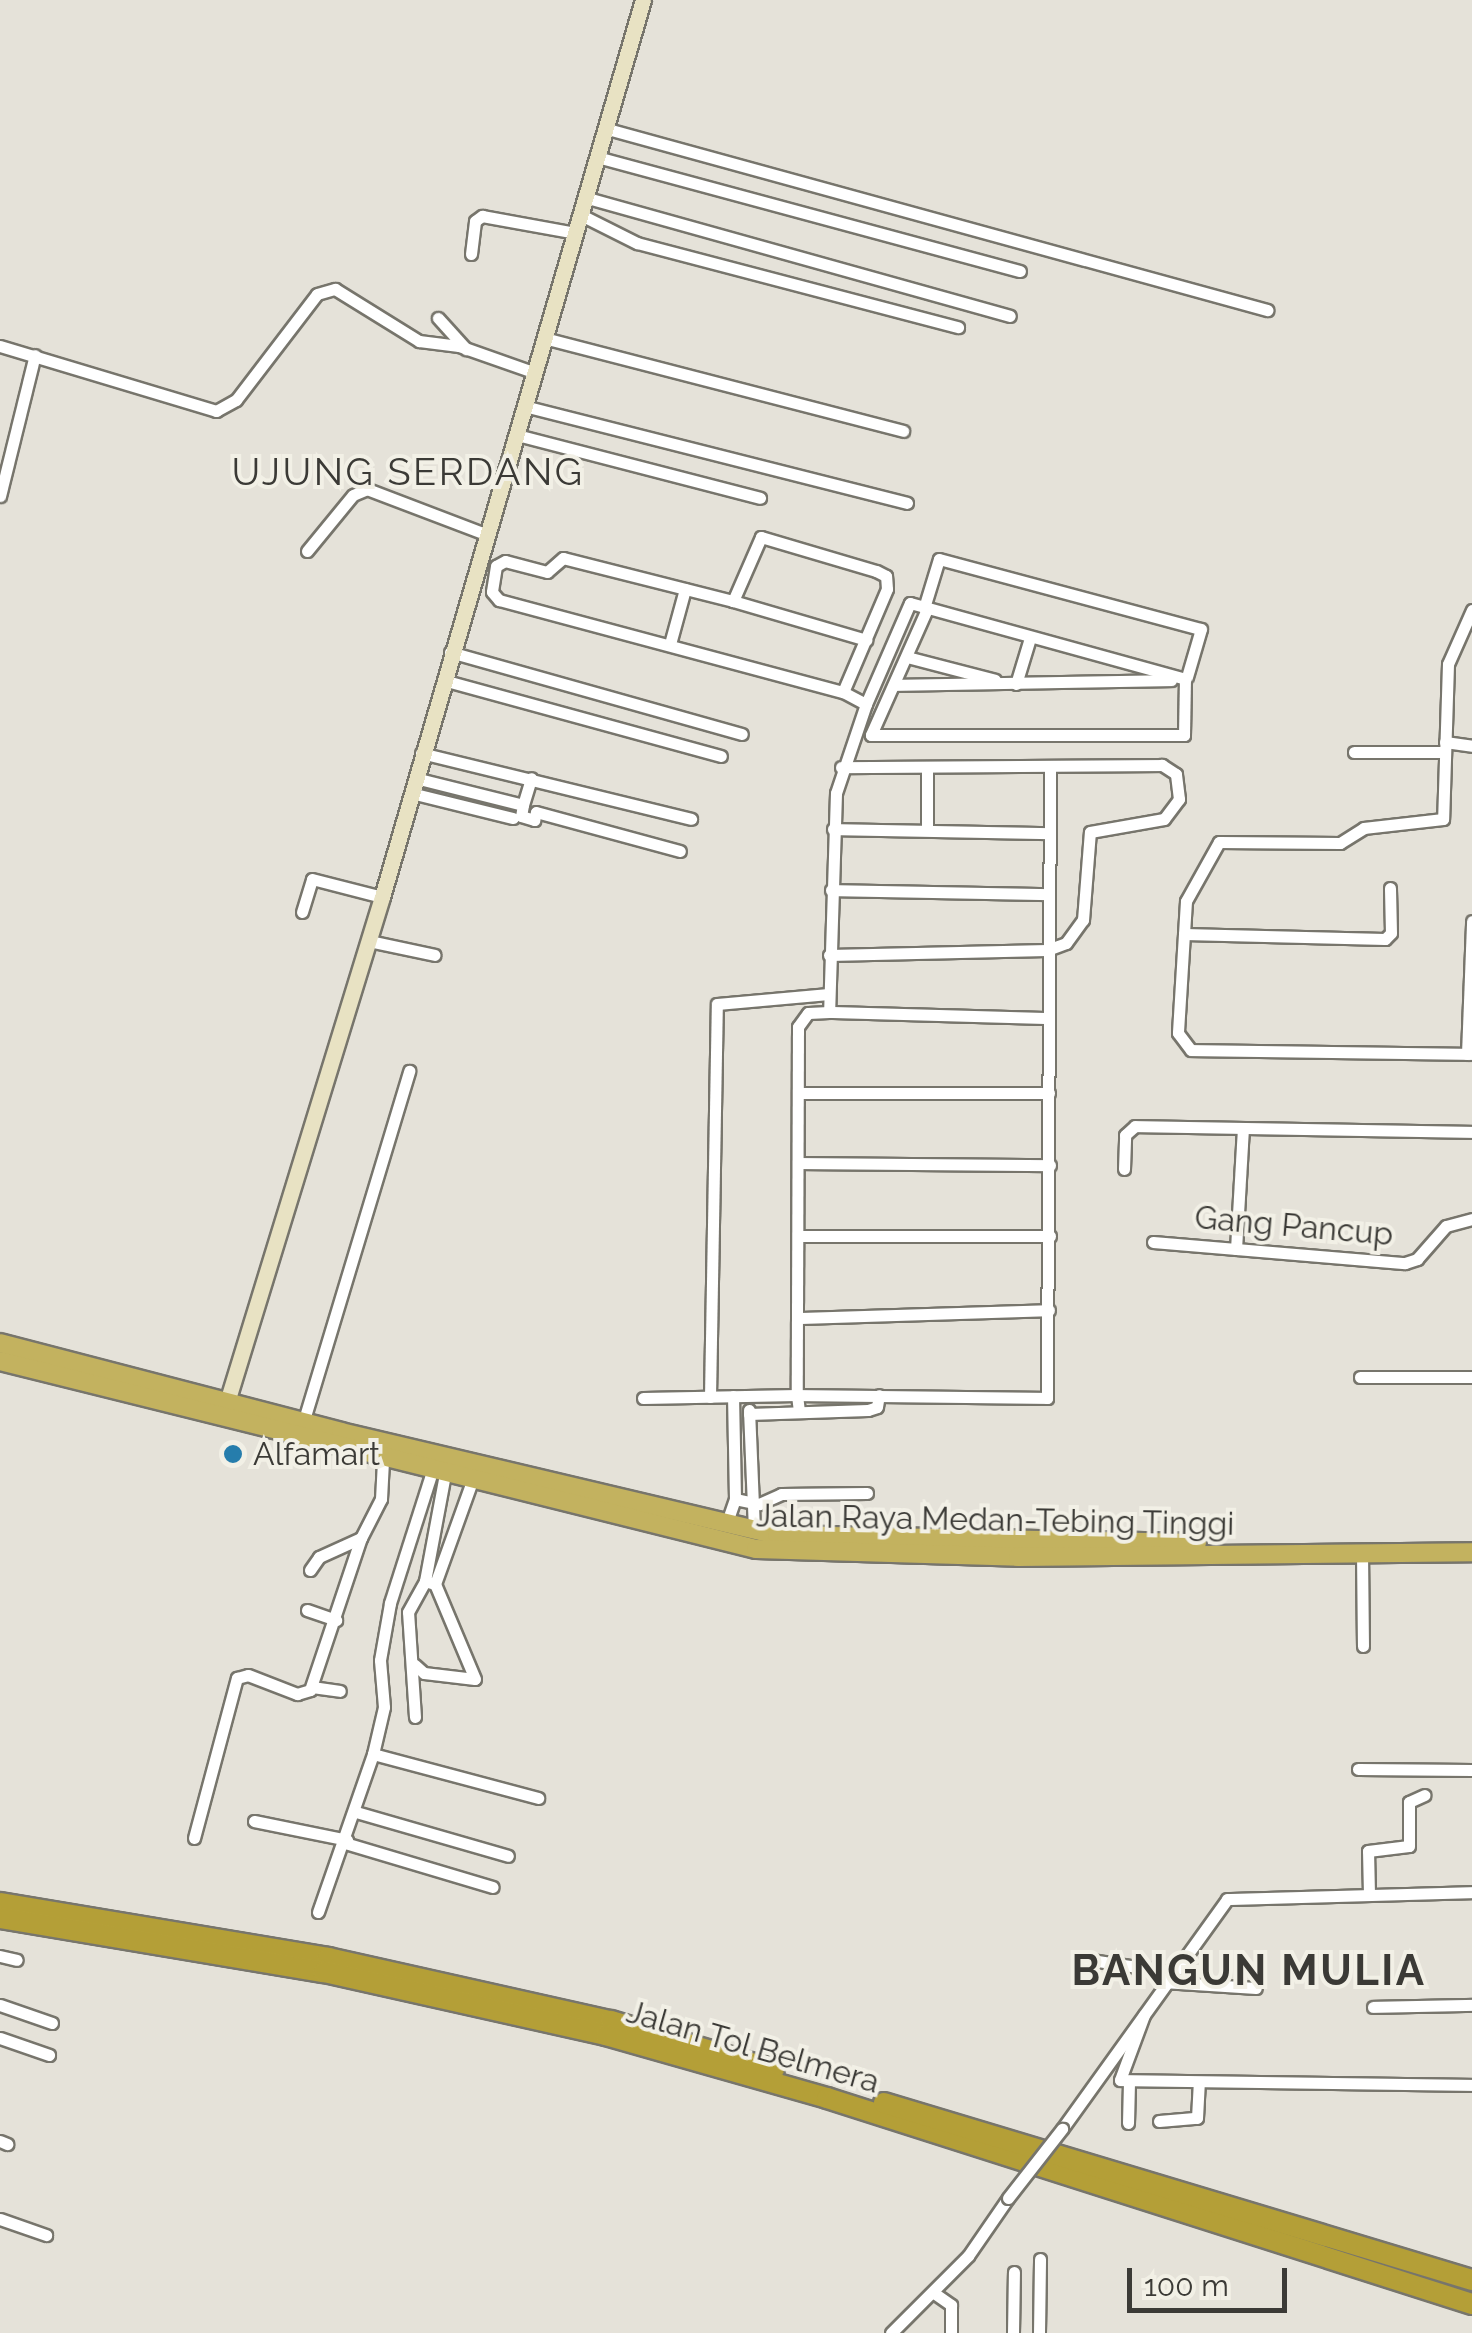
<!DOCTYPE html>
<html>
<head>
<meta charset="utf-8">
<style>
  body { margin:0 }
  #map { position:relative; width:1472px; height:2333px; overflow:hidden; background:#e5e2d9; font-family:Raleway,sans-serif }
  div>[style] { position:absolute }
  [style*='--x'] { left:calc(var(--x)*1px); top:calc(var(--y)*1px); width:calc(var(--w)*1px); rotate:calc(var(--a)*1deg) }
  .roads { filter:drop-shadow(2px 0 #77756c) drop-shadow(-2px 0 #77756c) drop-shadow(0 2px #77756c) drop-shadow(0 -2px #77756c) }
  .minor>* { height:11px; margin:-5.5px; padding:0 5.5px; transform-origin:5.5px; border-radius:5.5px; background:#fff }
  .secondary>* { height:15px; margin:-7.5px; padding:0 7.5px; transform-origin:7.5px; border-radius:7.5px; background:#e8e2c3 }
  .trunk>* { height:18px; margin:-9px; padding:0 9px; transform-origin:9px; border-radius:9px; background:#c3b25f }
  .motorway>* { height:20px; margin:-10px; padding:0 10px; transform-origin:10px; border-radius:10px; background:#b49f37 }
  .bridges { filter:drop-shadow(2px 0 #77756c) drop-shadow(-2px 0 #77756c) drop-shadow(0 2px #77756c) drop-shadow(0 -2px #77756c) }
  .minor-bridge>* { height:11px; margin:-5.5px; padding:0 5.5px; transform-origin:5.5px; border-radius:5.5px; background:#fff }
  .dots>* { width:28px; height:28px; translate:-50% -50%; box-sizing:border-box; border:5px solid #f2f0e6; border-radius:50% }
  span { translate:-50% -50%; white-space:nowrap; text-align:center; line-height:1.15; -webkit-text-stroke:8px #f2f0e6; paint-order:stroke }
  .street-label { font-size:32px; color:#3b3a36 }
  .poi-label { font-size:32px; color:#3b3a36 }
  .left { translate:0 -50%; text-align:left }
  .quarter-label { font-size:38px; color:#3b3a36; letter-spacing:2.5px }
  .district-label { font-size:42px; color:#3b3a36; font-weight:700; letter-spacing:2.5px }
  .scale { position:absolute; left:1127px; top:2268px; width:160px; height:45px; box-sizing:border-box; border:5px solid #3b3a36; border-top:0; padding-left:12px; font-size:30px; line-height:35px; white-space:nowrap; color:#3b3a36; -webkit-text-stroke:8px #f2f0e6; paint-order:stroke }
</style>
</head>
<body>
<div id="map">
  <div class="roads">
    <div class="minor">
      <i style="--x:604;--y:128;--w:688;--a:15.35"></i>
      <i style="--x:597;--y:157;--w:438;--a:15.1"></i>
      <i style="--x:584;--y:197;--w:442;--a:15.6"></i>
      <i style="--x:581;--y:215;--w:63;--a:26.6"></i>
      <i style="--x:637;--y:243;--w:332;--a:14.7"></i>
      <i style="--x:471;--y:254;--w:33;--a:-83"></i>
      <i style="--x:475;--y:221;--w:9;--a:-36"></i>
      <i style="--x:482;--y:216;--w:96;--a:10.3"></i>
      <i style="--x:438;--y:318;--w:42;--a:47.9"></i>
      <i style="--x:544;--y:338;--w:371;--a:14.5"></i>
      <i style="--x:0;--y:346;--w:226;--a:16.7"></i>
      <i style="--x:216;--y:411;--w:23;--a:-29"></i>
      <i style="--x:236;--y:400;--w:133;--a:-52.6"></i>
      <i style="--x:317;--y:294;--w:19;--a:-16"></i>
      <i style="--x:335;--y:289;--w:99;--a:31.8"></i>
      <i style="--x:419;--y:341;--w:40;--a:7.1"></i>
      <i style="--x:459;--y:346;--w:75;--a:19.4"></i>
      <i style="--x:524;--y:406;--w:395;--a:14.2"></i>
      <i style="--x:517;--y:435;--w:251;--a:14.5"></i>
      <i style="--x:0;--y:496;--w:145;--a:-76.1"></i>
      <i style="--x:307;--y:551;--w:72;--a:-50.6"></i>
      <i style="--x:353;--y:495;--w:15;--a:-23"></i>
      <i style="--x:367;--y:489;--w:124;--a:20.8"></i>
      <i style="--x:733;--y:601;--w:139;--a:16.3"></i>
      <i style="--x:924;--y:608;--w:51;--a:-73"></i>
      <i style="--x:939;--y:559;--w:271;--a:15"></i>
      <i style="--x:1201;--y:629;--w:50;--a:106.3"></i>
      <i style="--x:927;--y:609;--w:138;--a:114"></i>
      <i style="--x:871;--y:735;--w:313;--a:0"></i>
      <i style="--x:1184;--y:735;--w:56;--a:-89"></i>
      <i style="--x:1472;--y:610;--w:59;--a:114"></i>
      <i style="--x:1448;--y:664;--w:155;--a:91.8"></i>
      <i style="--x:1443;--y:819;--w:80;--a:173.5"></i>
      <i style="--x:1364;--y:828;--w:28;--a:148"></i>
      <i style="--x:1340;--y:843;--w:121;--a:-179.5"></i>
      <i style="--x:1219;--y:842;--w:68;--a:119.2"></i>
      <i style="--x:1186;--y:901;--w:132;--a:93.5"></i>
      <i style="--x:1178;--y:1033;--w:21;--a:53"></i>
      <i style="--x:1191;--y:1050;--w:281;--a:0.8"></i>
      <i style="--x:670;--y:644;--w:57;--a:-74.7"></i>
      <i style="--x:450;--y:652;--w:303;--a:15.7"></i>
      <i style="--x:907;--y:657;--w:91;--a:14.6"></i>
      <i style="--x:443;--y:680;--w:288;--a:15.3"></i>
      <i style="--x:1016;--y:684;--w:48;--a:-73.1"></i>
      <i style="--x:894;--y:685;--w:277;--a:-1"></i>
      <i style="--x:843;--y:692;--w:112;--a:-66.9"></i>
      <i style="--x:887;--y:589;--w:13;--a:-94"></i>
      <i style="--x:886;--y:576;--w:11;--a:-153"></i>
      <i style="--x:876;--y:571;--w:120;--a:-163.5"></i>
      <i style="--x:761;--y:537;--w:70;--a:113.6"></i>
      <i style="--x:733;--y:601;--w:175;--a:-165.8"></i>
      <i style="--x:563;--y:558;--w:21;--a:139"></i>
      <i style="--x:547;--y:572;--w:43;--a:-165.3"></i>
      <i style="--x:505;--y:561;--w:10;--a:151"></i>
      <i style="--x:496;--y:566;--w:26;--a:99"></i>
      <i style="--x:492;--y:592;--w:11;--a:49"></i>
      <i style="--x:499;--y:600;--w:356;--a:15"></i>
      <i style="--x:843;--y:692;--w:26;--a:28"></i>
      <i style="--x:866;--y:704;--w:94;--a:108.6"></i>
      <i style="--x:836;--y:793;--w:219;--a:91.8"></i>
      <i style="--x:829;--y:1012;--w:21;--a:177"></i>
      <i style="--x:808;--y:1013;--w:17;--a:126"></i>
      <i style="--x:798;--y:1027;--w:368;--a:90.2"></i>
      <i style="--x:797;--y:1395;--w:250;--a:0.7"></i>
      <i style="--x:1047;--y:1398;--w:630;--a:-89.73"></i>
      <i style="--x:866;--y:704;--w:110;--a:-66.5"></i>
      <i style="--x:910;--y:603;--w:285;--a:15.4"></i>
      <i style="--x:1445;--y:742;--w:27;--a:8"></i>
      <i style="--x:1354;--y:752;--w:89;--a:0"></i>
      <i style="--x:421;--y:753;--w:278;--a:13.7"></i>
      <i style="--x:927;--y:768;--w:61;--a:90"></i>
      <i style="--x:415;--y:778;--w:111;--a:14"></i>
      <i style="--x:523;--y:805;--w:28;--a:-73"></i>
      <i style="--x:411;--y:793;--w:105;--a:13.8"></i>
      <i style="--x:523;--y:805;--w:11;--a:100"></i>
      <i style="--x:521;--y:816;--w:14;--a:17"></i>
      <i style="--x:534;--y:820;--w:8;--a:-76"></i>
      <i style="--x:536;--y:812;--w:149;--a:15.2"></i>
      <i style="--x:833;--y:829;--w:214;--a:1.1"></i>
      <i style="--x:831;--y:890;--w:216;--a:1.1"></i>
      <i style="--x:302;--y:912;--w:34;--a:-73"></i>
      <i style="--x:312;--y:879;--w:72;--a:14.4"></i>
      <i style="--x:1184;--y:934;--w:201;--a:1.4"></i>
      <i style="--x:1385;--y:939;--w:8;--a:-45"></i>
      <i style="--x:1391;--y:933;--w:45;--a:-91.3"></i>
      <i style="--x:369;--y:941;--w:67;--a:12"></i>
      <i style="--x:829;--y:955;--w:218;--a:-1.3"></i>
      <i style="--x:1047;--y:950;--w:20;--a:-20"></i>
      <i style="--x:1066;--y:943;--w:29;--a:-54"></i>
      <i style="--x:1083;--y:920;--w:88;--a:-85.5"></i>
      <i style="--x:1090;--y:832;--w:75;--a:-10"></i>
      <i style="--x:1164;--y:819;--w:25;--a:-53"></i>
      <i style="--x:1179;--y:799;--w:25;--a:-97"></i>
      <i style="--x:1176;--y:774;--w:17;--a:-147"></i>
      <i style="--x:1162;--y:765;--w:321;--a:179.6"></i>
      <i style="--x:829;--y:1012;--w:219;--a:1.6"></i>
      <i style="--x:1467;--y:1054;--w:133;--a:-87.8"></i>
      <i style="--x:802;--y:1093;--w:247;--a:0"></i>
      <i style="--x:801;--y:1163;--w:249;--a:0.5"></i>
      <i style="--x:1124;--y:1169;--w:34;--a:-88"></i>
      <i style="--x:1125;--y:1135;--w:13;--a:-42"></i>
      <i style="--x:1135;--y:1126;--w:337;--a:1"></i>
      <i style="--x:800;--y:1236;--w:250;--a:0"></i>
      <i style="--x:1153;--y:1242;--w:253;--a:4.8"></i>
      <i style="--x:1405;--y:1263;--w:13;--a:-18"></i>
      <i style="--x:1417;--y:1259;--w:44;--a:-48.7"></i>
      <i style="--x:1446;--y:1226;--w:27;--a:-15"></i>
      <i style="--x:1236;--y:1249;--w:121;--a:-86.7"></i>
      <i style="--x:798;--y:1318;--w:251;--a:-1.8"></i>
      <i style="--x:1360;--y:1377;--w:112;--a:0"></i>
      <i style="--x:710;--y:1397;--w:393;--a:-89"></i>
      <i style="--x:717;--y:1004;--w:112;--a:-5.1"></i>
      <i style="--x:643;--y:1398;--w:154;--a:-1.1"></i>
      <i style="--x:797;--y:1395;--w:17;--a:83"></i>
      <i style="--x:749;--y:1410;--w:120;--a:87.6"></i>
      <i style="--x:749;--y:1414;--w:119;--a:-1.9"></i>
      <i style="--x:868;--y:1410;--w:9;--a:-18"></i>
      <i style="--x:877;--y:1407;--w:12;--a:-81"></i>
      <i style="--x:303;--y:1423;--w:368;--a:-73.2"></i>
      <i style="--x:735;--y:1499;--w:25;--a:12"></i>
      <i style="--x:759;--y:1504;--w:24;--a:-24"></i>
      <i style="--x:781;--y:1494;--w:86;--a:-0.7"></i>
      <i style="--x:726;--y:1525;--w:28;--a:-71"></i>
      <i style="--x:735;--y:1499;--w:103;--a:-91.1"></i>
      <i style="--x:1362;--y:1552;--w:94;--a:89.4"></i>
      <i style="--x:310;--y:1570;--w:16;--a:-55"></i>
      <i style="--x:319;--y:1557;--w:46;--a:-24.3"></i>
      <i style="--x:425;--y:1581;--w:109;--a:-79.4"></i>
      <i style="--x:307;--y:1610;--w:31;--a:19"></i>
      <i style="--x:415;--y:1665;--w:12;--a:42"></i>
      <i style="--x:424;--y:1673;--w:51;--a:6.7"></i>
      <i style="--x:475;--y:1679;--w:103;--a:-112.8"></i>
      <i style="--x:435;--y:1584;--w:109;--a:-70.2"></i>
      <i style="--x:312;--y:1687;--w:28;--a:8"></i>
      <i style="--x:415;--y:1717;--w:105;--a:-93.8"></i>
      <i style="--x:408;--y:1612;--w:35;--a:-61"></i>
      <i style="--x:425;--y:1581;--w:10;--a:17"></i>
      <i style="--x:373;--y:1754;--w:171;--a:14.9"></i>
      <i style="--x:1358;--y:1769;--w:114;--a:0.5"></i>
      <i style="--x:356;--y:1812;--w:158;--a:16.1"></i>
      <i style="--x:254;--y:1821;--w:95;--a:11.5"></i>
      <i style="--x:194;--y:1838;--w:166;--a:-75"></i>
      <i style="--x:237;--y:1678;--w:11;--a:-15"></i>
      <i style="--x:248;--y:1675;--w:53;--a:21.2"></i>
      <i style="--x:297;--y:1694;--w:14;--a:-17"></i>
      <i style="--x:310;--y:1690;--w:160;--a:-71.5"></i>
      <i style="--x:361;--y:1538;--w:44;--a:-62.9"></i>
      <i style="--x:381;--y:1499;--w:38;--a:-87"></i>
      <i style="--x:345;--y:1843;--w:154;--a:16.6"></i>
      <i style="--x:1369;--y:1894;--w:43;--a:-91.3"></i>
      <i style="--x:1368;--y:1851;--w:41;--a:-7"></i>
      <i style="--x:1409;--y:1846;--w:44;--a:-90"></i>
      <i style="--x:1409;--y:1802;--w:17;--a:-24"></i>
      <i style="--x:318;--y:1912;--w:167;--a:-70.8"></i>
      <i style="--x:373;--y:1754;--w:48;--a:-76.8"></i>
      <i style="--x:384;--y:1707;--w:47;--a:-94.9"></i>
      <i style="--x:380;--y:1660;--w:58;--a:-80"></i>
      <i style="--x:390;--y:1603;--w:139;--a:-72.3"></i>
      <i style="--x:0;--y:1956;--w:17;--a:13"></i>
      <i style="--x:1078;--y:1958;--w:92;--a:8.7"></i>
      <i style="--x:1163;--y:1982;--w:93;--a:3.7"></i>
      <i style="--x:0;--y:2005;--w:55;--a:19.1"></i>
      <i style="--x:1373;--y:2007;--w:99;--a:-1.2"></i>
      <i style="--x:1144;--y:2015;--w:69;--a:110.3"></i>
      <i style="--x:1120;--y:2080;--w:352;--a:0.8"></i>
      <i style="--x:0;--y:2038;--w:52;--a:19.1"></i>
      <i style="--x:1159;--y:2121;--w:38;--a:-5"></i>
      <i style="--x:1197;--y:2118;--w:36;--a:-87"></i>
      <i style="--x:1128;--y:2123;--w:42;--a:-88.6"></i>
      <i style="--x:1062;--y:2129;--w:283;--a:-54.3"></i>
      <i style="--x:1227;--y:1899;--w:245;--a:-1.6"></i>
      <i style="--x:0;--y:2141;--w:8;--a:23"></i>
      <i style="--x:0;--y:2219;--w:49;--a:19.2"></i>
      <i style="--x:934;--y:2293;--w:21;--a:35"></i>
      <i style="--x:951;--y:2305;--w:28;--a:90"></i>
      <i style="--x:891;--y:2333;--w:109;--a:-45"></i>
      <i style="--x:968;--y:2256;--w:70;--a:-55.4"></i>
      <i style="--x:1013;--y:2333;--w:61;--a:-89.1"></i>
      <i style="--x:1039;--y:2333;--w:74;--a:-89.2"></i>
    </div>
    <div class="secondary">
      <i style="--x:227;--y:1402;--w:528;--a:-72.94"></i>
      <i style="--x:382;--y:897;--w:934;--a:-73.78"></i>
    </div>
    <div class="trunk">
      <i style="--x:0;--y:1343;--w:352;--a:14.6"></i>
      <i style="--x:341;--y:1432;--w:448;--a:13.3"></i>
      <i style="--x:777;--y:1535;--w:420;--a:1.1"></i>
      <i style="--x:0;--y:1361;--w:779;--a:13.96"></i>
      <i style="--x:756;--y:1549;--w:262;--a:1.7"></i>
      <i style="--x:1018;--y:1557;--w:454;--a:-0.6"></i>
    </div>
    <div class="motorway">
      <i style="--x:0;--y:1903;--w:333;--a:9.5"></i>
      <i style="--x:328;--y:1958;--w:290;--a:12.6"></i>
      <i style="--x:611;--y:2021;--w:170;--a:16.7"></i>
      <i style="--x:0;--y:1918;--w:328;--a:9.5"></i>
      <i style="--x:324;--y:1972;--w:289;--a:12.6"></i>
      <i style="--x:606;--y:2035;--w:230;--a:15.9"></i>
      <i style="--x:827;--y:2098;--w:677;--a:17.71"></i>
      <i style="--x:884;--y:2103;--w:614;--a:16.75"></i>
    </div>
  </div>
  <div class="bridges">
    <div class="minor-bridge">
      <i style="--x:1008;--y:2198;--w:88;--a:-52"></i>
    </div>
  </div>
  <div class="dots">
    <i style="left:233px;top:1454px;background:#267dac"></i>
  </div>
  <div class="street-label">
    <span style="left:1294px;top:1226px;rotate:5deg">Gang Pancup</span>
    <span style="left:995px;top:1520px;rotate:1deg">Jalan Raya Medan-Tebing Tinggi</span>
    <span style="left:753px;top:2047px;rotate:16deg">Jalan Tol Belmera</span>
  </div>
  <div class="poi-label">
    <span class="left" style="left:253px;top:1454px">Alfamart</span>
  </div>
  <div class="quarter-label">
    <span style="left:408px;top:472px">UJUNG SERDANG</span>
  </div>
  <div class="district-label">
    <span style="left:1249px;top:1971px">BANGUN MULIA</span>
  </div>
  <div class="scale">100 m</div>
</div>
</body>
</html>
